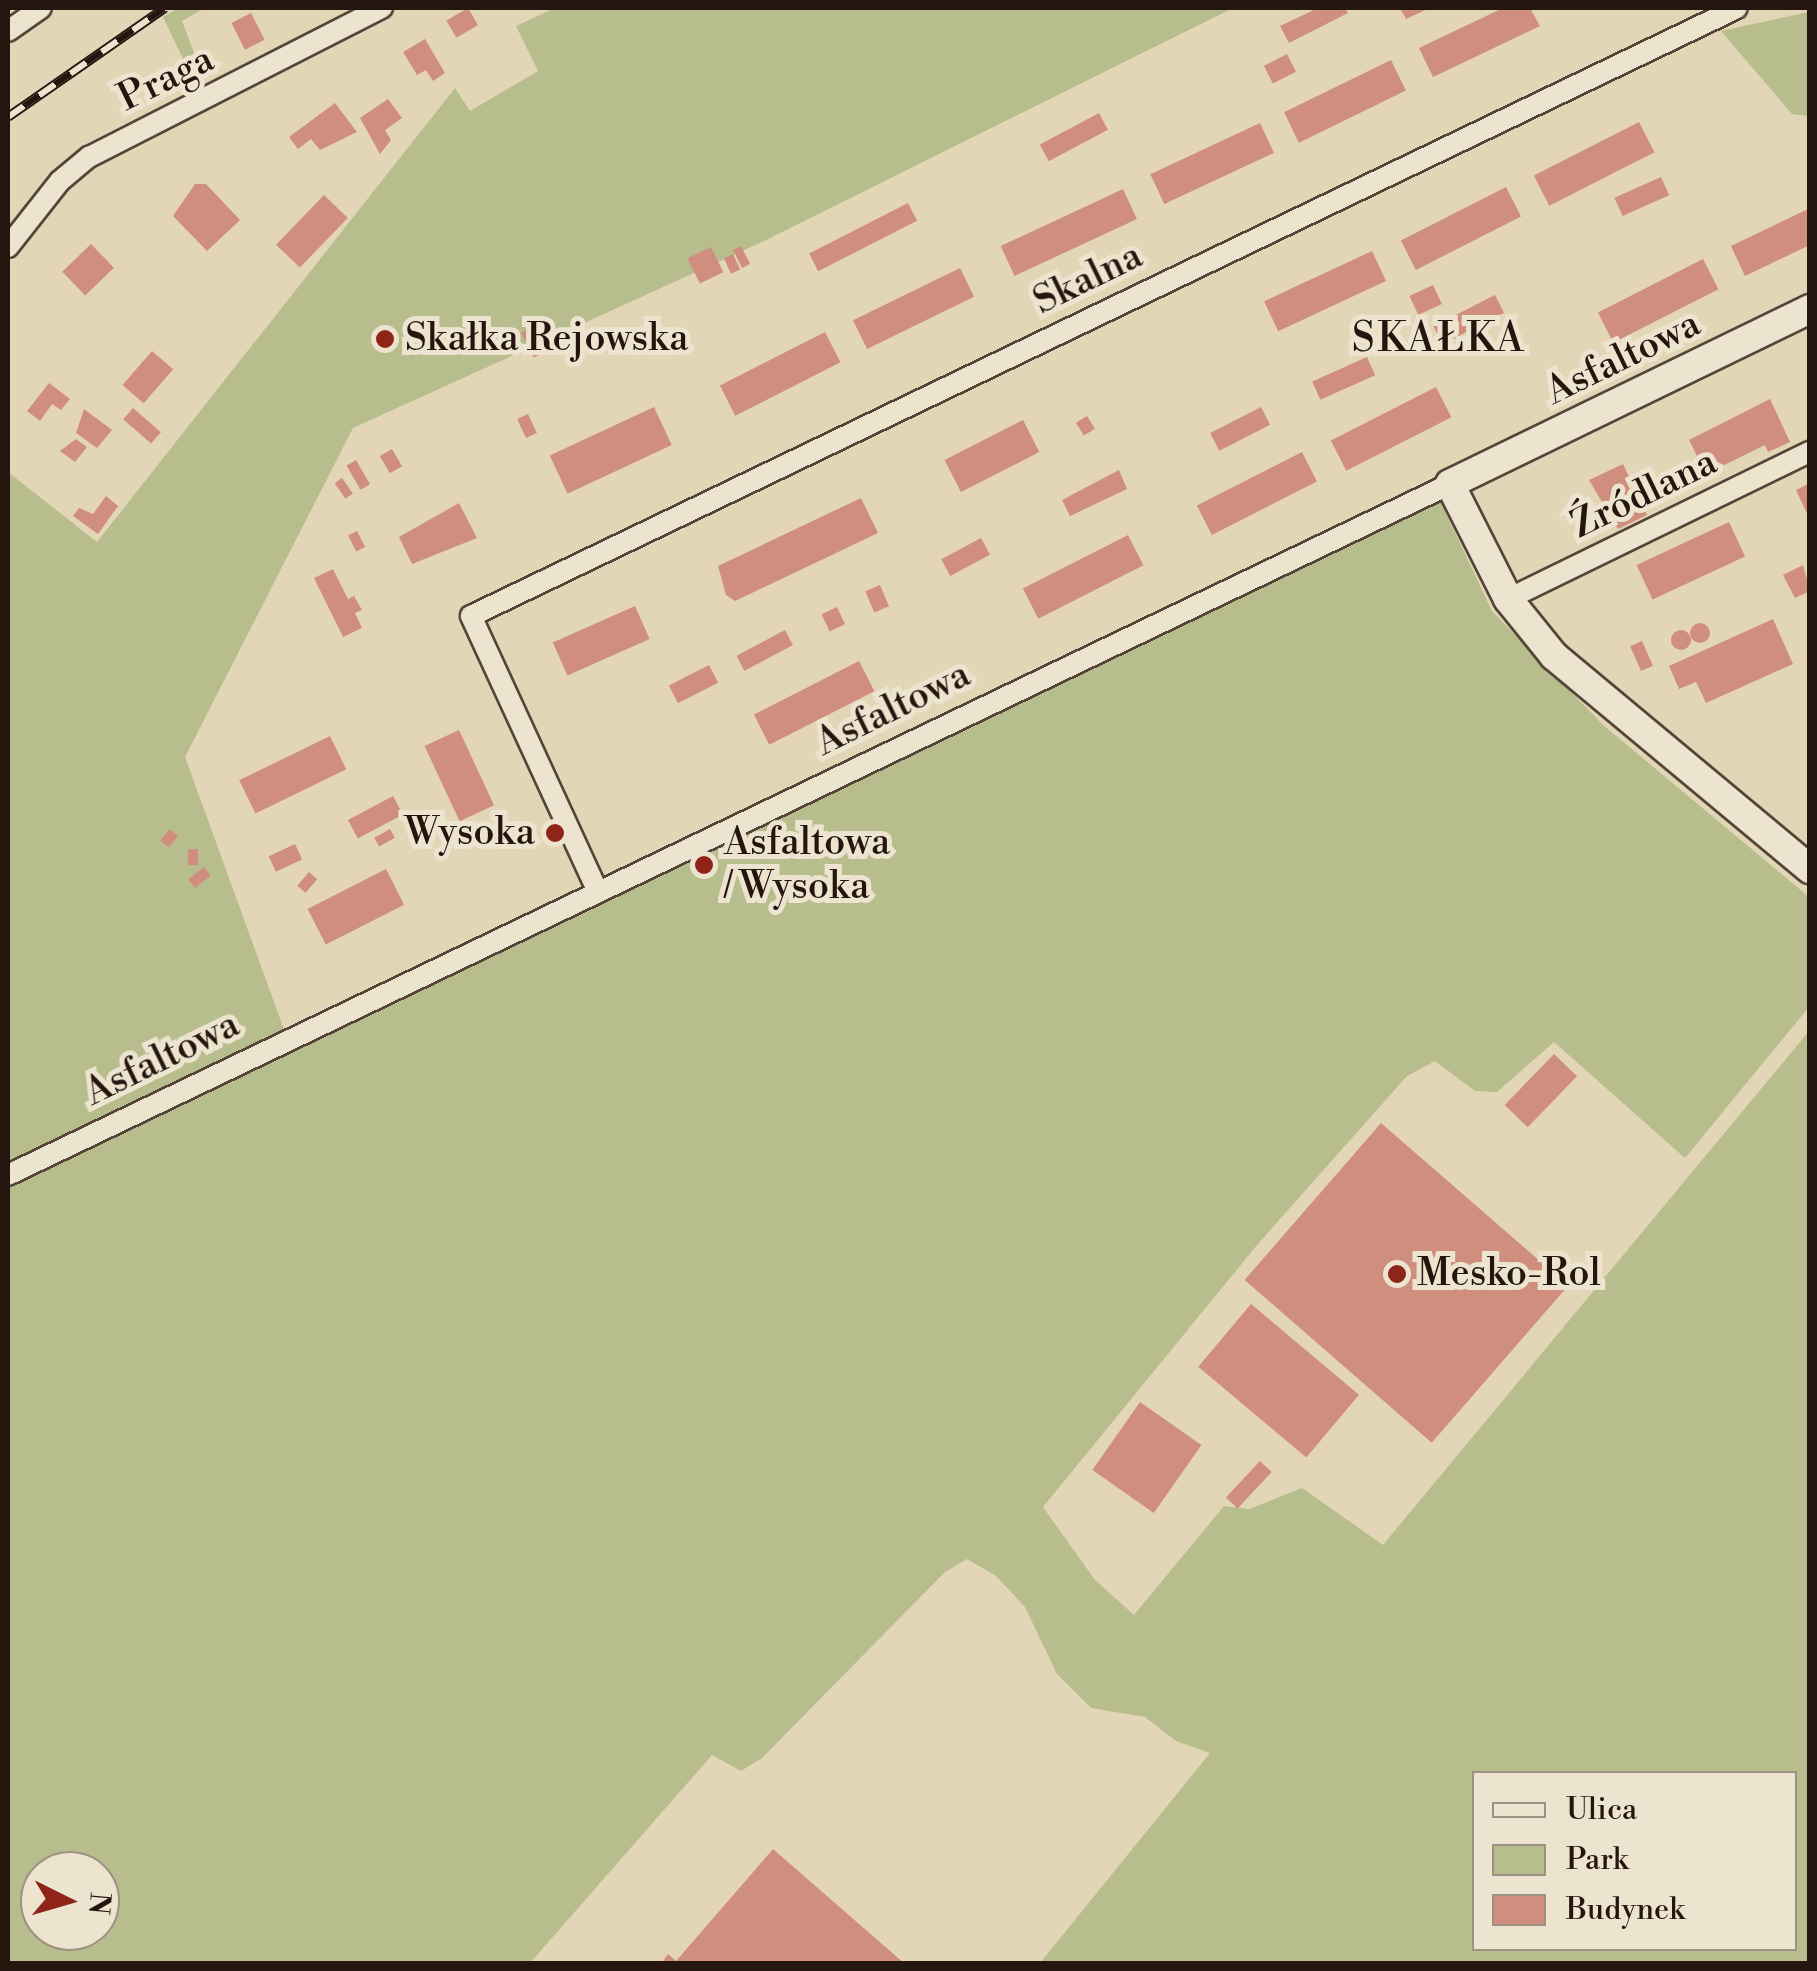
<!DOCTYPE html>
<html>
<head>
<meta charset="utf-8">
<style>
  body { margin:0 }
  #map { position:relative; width:1817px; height:1971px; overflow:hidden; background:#e3d6b6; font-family:"Libre Bodoni",serif }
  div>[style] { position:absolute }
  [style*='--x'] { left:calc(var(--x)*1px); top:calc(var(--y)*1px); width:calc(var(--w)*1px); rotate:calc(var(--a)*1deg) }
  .green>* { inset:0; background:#b7bd8c }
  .building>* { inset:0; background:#d08e7f; transform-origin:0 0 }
  .round { border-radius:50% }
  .roads { filter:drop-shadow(2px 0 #544538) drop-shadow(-2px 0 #544538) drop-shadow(0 2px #544538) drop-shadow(0 -2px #544538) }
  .street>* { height:20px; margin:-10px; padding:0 10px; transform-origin:10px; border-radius:10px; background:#ede4d0 }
  .secondary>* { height:28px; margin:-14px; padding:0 14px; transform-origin:14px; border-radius:14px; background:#ede4d0 }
  .rail>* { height:10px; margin-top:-5px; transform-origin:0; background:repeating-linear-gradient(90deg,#ede4d0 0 19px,#24150e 0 38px); box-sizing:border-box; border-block:2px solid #24150e }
  .dots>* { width:28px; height:28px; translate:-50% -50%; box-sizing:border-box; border:5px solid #ede4d0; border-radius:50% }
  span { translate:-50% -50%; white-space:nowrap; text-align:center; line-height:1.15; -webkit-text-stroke:10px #ede4d0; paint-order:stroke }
  .street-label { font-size:38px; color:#24150e }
  .poi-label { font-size:38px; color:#24150e }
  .left { translate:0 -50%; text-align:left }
  .right { translate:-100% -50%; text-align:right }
  .neighbourhood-label { font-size:40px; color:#24150e; letter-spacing:2.5px }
  .frame { position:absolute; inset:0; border:10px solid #24150e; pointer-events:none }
  .legend { position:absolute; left:1472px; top:1771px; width:325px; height:180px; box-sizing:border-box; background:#ede4d0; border:2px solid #9d9182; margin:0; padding:12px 18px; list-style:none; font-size:30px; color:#24150e }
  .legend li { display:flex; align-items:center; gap:20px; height:50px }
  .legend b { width:50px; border:2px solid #9d9182 }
  .north { position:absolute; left:20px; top:1851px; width:100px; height:100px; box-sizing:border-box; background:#ede4d0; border:2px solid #9d9182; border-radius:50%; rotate:95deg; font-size:28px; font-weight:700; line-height:40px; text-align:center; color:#24150e }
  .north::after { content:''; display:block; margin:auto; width:35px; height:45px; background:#8f2418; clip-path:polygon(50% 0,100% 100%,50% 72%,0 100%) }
</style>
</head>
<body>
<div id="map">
  <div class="green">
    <i style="clip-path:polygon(178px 8px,205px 8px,182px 21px,204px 79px,194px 82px,163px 17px)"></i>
    <i style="clip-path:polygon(evenodd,555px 8px,1233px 8px,760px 243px,353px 428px,185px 757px,286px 1035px,1434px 488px,1492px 611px,1603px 725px,1809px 897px,1809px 1007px,1685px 1158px,1554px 1042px,1497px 1092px,1475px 1091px,1435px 1061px,1407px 1076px,1257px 1245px,1043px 1507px,1095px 1580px,1134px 1615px,1224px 1506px,1249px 1509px,1302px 1488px,1383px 1545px,1809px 1031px,1809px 1963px,1040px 1963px,1210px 1753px,1176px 1741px,1145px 1717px,1091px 1708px,1057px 1674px,1025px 1607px,996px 1576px,967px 1559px,945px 1572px,762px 1758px,741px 1771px,712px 1755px,530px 1963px,8px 1963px,8px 472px,97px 542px,455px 88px,470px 111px,538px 71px,516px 26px,555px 8px,1474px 1774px,1794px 1774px,1794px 1948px,1474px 1948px,1474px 1774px,555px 8px,40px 1871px,100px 1871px,100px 1931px,40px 1931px,40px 1871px)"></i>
    <i style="clip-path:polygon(1809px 12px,1810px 12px,1809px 116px,1792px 114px,1721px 31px)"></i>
  </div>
  <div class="building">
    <i style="left:468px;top:8px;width:20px;height:25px;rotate:60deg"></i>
    <i style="clip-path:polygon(1318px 8px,1345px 8px,1348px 13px,1289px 43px,1280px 26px)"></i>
    <i style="clip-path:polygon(1400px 8px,1430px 8px,1406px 19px)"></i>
    <i style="clip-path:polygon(1503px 8px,1530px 8px,1540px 26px,1433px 77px,1419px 48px)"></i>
    <i style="left:251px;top:13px;width:30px;height:22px;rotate:63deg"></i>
    <i style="clip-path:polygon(425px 39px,445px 73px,433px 81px,426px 70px,417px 75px,403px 52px)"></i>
    <i style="left:1287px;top:54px;width:20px;height:26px;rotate:63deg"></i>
    <i style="left:1391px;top:60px;width:34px;height:119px;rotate:64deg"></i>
    <i style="clip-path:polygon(388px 99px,402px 118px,385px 130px,391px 140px,380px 154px,360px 118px)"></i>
    <i style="clip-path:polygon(335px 103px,357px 132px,320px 150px,311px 139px,298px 149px,289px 137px)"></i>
    <i style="left:1099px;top:113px;width:19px;height:67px;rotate:62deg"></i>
    <i style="left:1639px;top:122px;width:34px;height:118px;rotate:63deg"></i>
    <i style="left:1260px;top:123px;width:33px;height:121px;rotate:65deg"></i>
    <i style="left:1661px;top:177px;width:20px;height:51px;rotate:66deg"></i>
    <i style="clip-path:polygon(195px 184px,206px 184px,240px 220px,207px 251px,173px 216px)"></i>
    <i style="left:1506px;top:187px;width:33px;height:118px;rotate:63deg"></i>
    <i style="left:1123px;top:189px;width:33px;height:135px;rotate:65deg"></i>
    <i style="left:324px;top:195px;width:33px;height:69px;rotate:44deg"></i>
    <i style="left:908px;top:203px;width:20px;height:111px;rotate:63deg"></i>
    <i style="clip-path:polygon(1810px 208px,1810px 245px,1745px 276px,1731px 246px)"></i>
    <i style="left:91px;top:244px;width:33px;height:40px;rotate:46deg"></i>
    <i style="left:741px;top:246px;width:20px;height:9px;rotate:63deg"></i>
    <i style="left:711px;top:247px;width:28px;height:26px;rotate:64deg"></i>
    <i style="left:1372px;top:251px;width:33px;height:119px;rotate:65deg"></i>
    <i style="left:733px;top:254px;width:17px;height:10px;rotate:65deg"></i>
    <i style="left:1703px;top:259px;width:34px;height:118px;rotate:63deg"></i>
    <i style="left:960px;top:268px;width:32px;height:119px;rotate:64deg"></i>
    <i style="left:1433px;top:285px;width:21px;height:26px;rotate:65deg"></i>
    <i style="left:1495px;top:295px;width:20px;height:69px;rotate:63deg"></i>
    <i style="left:530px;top:328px;width:28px;height:10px;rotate:63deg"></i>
    <i style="left:825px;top:332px;width:34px;height:118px;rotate:63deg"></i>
    <i style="left:152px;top:351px;width:28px;height:45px;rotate:41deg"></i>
    <i style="left:1367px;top:357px;width:20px;height:60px;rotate:66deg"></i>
    <i style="clip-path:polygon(49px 383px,70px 399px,61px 410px,52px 404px,40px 421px,27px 411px)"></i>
    <i style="left:1436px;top:387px;width:34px;height:118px;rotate:63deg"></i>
    <i style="clip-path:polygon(1770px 399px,1790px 442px,1768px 452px,1765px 445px,1706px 474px,1689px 440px)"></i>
    <i style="left:654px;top:407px;width:42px;height:115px;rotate:65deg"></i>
    <i style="left:1261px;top:407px;width:20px;height:57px;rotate:63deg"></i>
    <i style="left:133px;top:408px;width:37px;height:15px;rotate:41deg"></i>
    <i style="clip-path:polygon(84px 409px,112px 430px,97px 448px,76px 433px)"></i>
    <i style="left:528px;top:414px;width:21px;height:12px;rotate:65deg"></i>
    <i style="left:1087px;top:416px;width:15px;height:13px;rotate:58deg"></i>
    <i style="left:1023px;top:420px;width:36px;height:88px;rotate:63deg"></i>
    <i style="clip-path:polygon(76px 439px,87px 447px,75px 462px,60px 451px)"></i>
    <i style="left:392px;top:449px;width:20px;height:14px;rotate:60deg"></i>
    <i style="left:1302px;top:452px;width:33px;height:118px;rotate:63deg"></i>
    <i style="left:356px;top:460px;width:28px;height:11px;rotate:60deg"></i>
    <i style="clip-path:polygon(1623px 464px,1647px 515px,1618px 529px,1589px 480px)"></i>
    <i style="clip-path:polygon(1119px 470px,1127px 489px,1070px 516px,1062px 500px)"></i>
    <i style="left:342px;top:478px;width:19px;height:9px;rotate:55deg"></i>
    <i style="clip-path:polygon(1810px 483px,1810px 520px,1796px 490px)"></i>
    <i style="clip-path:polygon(106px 496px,118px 506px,98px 534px,73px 516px,79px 508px,93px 514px)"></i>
    <i style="clip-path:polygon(861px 498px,878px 533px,735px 601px,726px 595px,718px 566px)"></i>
    <i style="clip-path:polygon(459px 503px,477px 538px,412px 564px,399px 537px)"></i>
    <i style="left:1729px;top:522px;width:38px;height:102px;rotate:65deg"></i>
    <i style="left:357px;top:531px;width:18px;height:10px;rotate:63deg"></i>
    <i style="left:1128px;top:535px;width:34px;height:118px;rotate:63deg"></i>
    <i style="left:981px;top:538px;width:19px;height:45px;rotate:62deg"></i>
    <i style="clip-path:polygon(1803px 565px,1810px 591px,1795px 598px,1783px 575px)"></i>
    <i style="clip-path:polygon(333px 569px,348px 599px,354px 596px,362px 610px,355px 613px,362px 628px,343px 637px,314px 578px)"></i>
    <i style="left:880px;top:585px;width:23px;height:16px;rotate:67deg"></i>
    <i style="left:635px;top:606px;width:36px;height:90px;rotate:66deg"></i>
    <i style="left:837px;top:607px;width:19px;height:17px;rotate:65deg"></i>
    <i style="clip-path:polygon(1773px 619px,1793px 664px,1706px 703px,1696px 682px,1679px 689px,1669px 666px)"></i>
    <i class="round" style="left:1690px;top:623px;width:20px;height:20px"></i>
    <i class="round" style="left:1671px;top:630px;width:20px;height:20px"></i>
    <i style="left:785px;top:630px;width:17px;height:55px;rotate:62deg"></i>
    <i style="left:1642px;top:641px;width:27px;height:13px;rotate:66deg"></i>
    <i style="left:859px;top:661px;width:34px;height:118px;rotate:63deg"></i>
    <i style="left:709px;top:665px;width:20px;height:45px;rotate:63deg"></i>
    <i style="left:459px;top:730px;width:83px;height:38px;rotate:65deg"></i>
    <i style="left:330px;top:736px;width:37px;height:101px;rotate:64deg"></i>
    <i style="left:393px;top:796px;width:21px;height:51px;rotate:62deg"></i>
    <i style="left:170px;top:829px;width:11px;height:15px;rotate:41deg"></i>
    <i style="left:390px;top:829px;width:10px;height:18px;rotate:61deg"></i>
    <i style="left:295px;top:844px;width:17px;height:29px;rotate:65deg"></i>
    <i style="left:188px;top:849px;width:10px;height:16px"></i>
    <i style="left:204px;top:867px;width:11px;height:20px;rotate:52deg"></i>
    <i style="left:386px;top:869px;width:40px;height:88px;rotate:63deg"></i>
    <i style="left:309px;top:872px;width:11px;height:18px;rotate:41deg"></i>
    <i style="left:1554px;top:1054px;width:32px;height:71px;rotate:44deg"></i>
    <i style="left:1381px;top:1123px;width:248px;height:208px;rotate:41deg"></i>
    <i style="left:1251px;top:1304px;width:141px;height:82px;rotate:40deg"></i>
    <i style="left:1140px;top:1402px;width:75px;height:83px;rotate:35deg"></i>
    <i style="left:1260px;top:1461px;width:16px;height:50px;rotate:43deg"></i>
    <i style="clip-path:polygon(773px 1849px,905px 1964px,661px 1964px,668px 1954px,676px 1961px)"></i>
  </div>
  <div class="roads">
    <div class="street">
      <i style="--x:8;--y:31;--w:40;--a:-34.9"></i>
      <i style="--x:8;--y:247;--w:84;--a:-51.8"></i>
      <i style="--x:60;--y:181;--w:38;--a:-40"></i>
      <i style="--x:89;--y:157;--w:329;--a:-27"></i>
      <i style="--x:1508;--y:599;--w:336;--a:-26"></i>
      <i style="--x:598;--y:892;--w:304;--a:-114.7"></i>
      <i style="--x:471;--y:616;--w:1404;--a:-25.65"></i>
      <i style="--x:8;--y:1175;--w:1599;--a:-25.6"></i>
    </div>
    <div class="secondary">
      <i style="--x:1810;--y:309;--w:400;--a:154.1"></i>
      <i style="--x:1450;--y:484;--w:129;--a:63.2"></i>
      <i style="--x:1508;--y:599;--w:73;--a:51.1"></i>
      <i style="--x:1554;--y:656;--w:333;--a:39.8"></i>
    </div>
  </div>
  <div class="rail">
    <i style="--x:8;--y:117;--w:191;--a:-34.8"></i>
  </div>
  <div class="dots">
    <i style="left:385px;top:339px;background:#8f2418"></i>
    <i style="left:555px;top:833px;background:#8f2418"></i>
    <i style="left:704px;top:865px;background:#8f2418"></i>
    <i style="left:1397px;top:1274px;background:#8f2418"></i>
  </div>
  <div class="street-label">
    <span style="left:166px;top:79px;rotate:-26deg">Praga</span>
    <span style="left:1088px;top:279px;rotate:-26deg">Skalna</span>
    <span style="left:1623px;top:358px;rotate:-26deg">Asfaltowa</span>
    <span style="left:1644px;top:494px;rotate:-26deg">Źródlana</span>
    <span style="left:893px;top:709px;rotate:-26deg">Asfaltowa</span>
    <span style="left:162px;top:1059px;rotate:-26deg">Asfaltowa</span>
  </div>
  <div class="poi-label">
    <span class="left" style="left:405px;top:339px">Skałka Rejowska</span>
    <span class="right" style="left:535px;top:833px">Wysoka</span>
    <span class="left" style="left:724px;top:865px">Asfaltowa<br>/ Wysoka</span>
    <span class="left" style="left:1417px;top:1274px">Mesko-Rol</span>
  </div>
  <div class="neighbourhood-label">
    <span style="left:1439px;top:339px">SKAŁKA</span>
  </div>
  <div class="frame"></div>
  <ul class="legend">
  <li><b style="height:12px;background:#ede4d0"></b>Ulica</li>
  <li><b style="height:28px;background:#b7bd8c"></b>Park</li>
  <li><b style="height:28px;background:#d08e7f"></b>Budynek</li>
  </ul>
  <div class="north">N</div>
</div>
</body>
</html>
